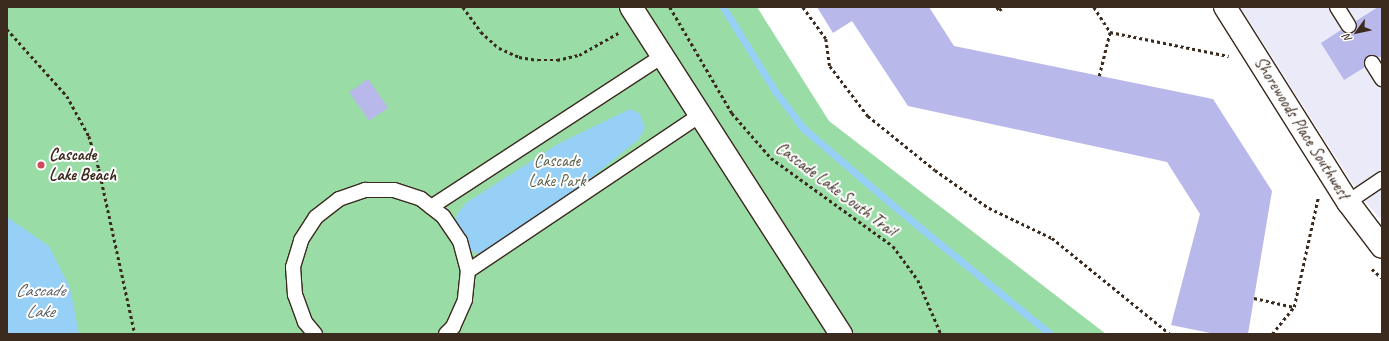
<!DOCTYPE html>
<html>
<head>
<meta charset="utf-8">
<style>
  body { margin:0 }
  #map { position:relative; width:1389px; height:341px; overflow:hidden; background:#fff; font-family:Caveat,sans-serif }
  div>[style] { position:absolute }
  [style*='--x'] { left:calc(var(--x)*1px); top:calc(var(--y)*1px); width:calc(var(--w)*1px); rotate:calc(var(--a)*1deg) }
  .built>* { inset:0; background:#eaeaf9 }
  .green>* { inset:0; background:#9adca6 }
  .water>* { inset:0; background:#97d0f7 }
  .stream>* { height:7px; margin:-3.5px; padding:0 3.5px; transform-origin:3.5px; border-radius:3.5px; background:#97d0f7 }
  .building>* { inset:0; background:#b9b8ea; transform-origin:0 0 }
  .path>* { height:2.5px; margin-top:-1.25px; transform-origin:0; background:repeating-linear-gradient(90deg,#3b2a1e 0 3px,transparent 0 6px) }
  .roads { filter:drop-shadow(1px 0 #3b2a1e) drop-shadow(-1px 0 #3b2a1e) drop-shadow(0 1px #3b2a1e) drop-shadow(0 -1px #3b2a1e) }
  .lane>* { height:14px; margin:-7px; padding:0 7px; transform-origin:7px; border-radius:7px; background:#fff }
  .street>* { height:22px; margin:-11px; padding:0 11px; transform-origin:11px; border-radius:11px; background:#fff }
  .dots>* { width:11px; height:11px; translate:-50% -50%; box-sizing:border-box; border:2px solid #fff; border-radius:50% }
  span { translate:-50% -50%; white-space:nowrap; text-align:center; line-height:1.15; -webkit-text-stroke:4px #fff; paint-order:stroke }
  .street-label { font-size:17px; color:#3b2a1e }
  .poi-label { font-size:17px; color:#3b2a1e; font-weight:700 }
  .left { translate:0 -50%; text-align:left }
  .park-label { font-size:17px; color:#585f47 }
  .water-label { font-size:18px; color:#575c5f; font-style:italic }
  .frame { position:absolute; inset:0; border:8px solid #3b2a1e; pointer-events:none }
  .north { position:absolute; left:1337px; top:12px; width:40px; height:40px; -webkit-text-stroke:3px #fff; paint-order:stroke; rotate:237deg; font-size:11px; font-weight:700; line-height:16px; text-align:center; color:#3b2a1e }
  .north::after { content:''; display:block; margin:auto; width:14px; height:18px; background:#3b2a1e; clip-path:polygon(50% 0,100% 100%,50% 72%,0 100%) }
</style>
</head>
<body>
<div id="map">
  <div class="built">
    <i style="clip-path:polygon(1240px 7px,1382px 7px,1382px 221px,1361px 197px)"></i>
  </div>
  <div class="green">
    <i style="clip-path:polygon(7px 7px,757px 7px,829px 121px,1106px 334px,7px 334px)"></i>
  </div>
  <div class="water">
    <i style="clip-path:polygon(630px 109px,640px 114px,645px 128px,639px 139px,586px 182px,492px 249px,479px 254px,470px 250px,463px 241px,455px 222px,457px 214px,466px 203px,558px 144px)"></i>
    <i style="clip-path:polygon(7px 217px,49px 246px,70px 288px,79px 334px,7px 334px)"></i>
  </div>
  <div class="stream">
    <i style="--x:723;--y:7;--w:99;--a:58.2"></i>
    <i style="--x:775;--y:91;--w:46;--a:52.9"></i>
    <i style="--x:803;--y:128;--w:121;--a:40.7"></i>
    <i style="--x:895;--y:207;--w:200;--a:39.3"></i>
  </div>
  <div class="building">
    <i style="clip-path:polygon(817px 7px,929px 7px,954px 46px,1213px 99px,1272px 191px,1248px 334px,1215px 334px,1171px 325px,1200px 214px,1167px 162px,908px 106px,852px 21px,833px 33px)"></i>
    <i style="clip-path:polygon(1378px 7px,1382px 7px,1382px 57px,1367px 56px,1364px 63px,1365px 67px,1344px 80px,1321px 43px,1341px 30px,1345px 34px,1354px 33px,1357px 26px,1356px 21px)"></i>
    <i style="left:368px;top:79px;width:35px;height:23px;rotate:55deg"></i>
  </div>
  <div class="path">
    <i style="--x:463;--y:7;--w:31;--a:54"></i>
    <i style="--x:481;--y:32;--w:24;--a:42"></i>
    <i style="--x:499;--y:48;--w:22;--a:24"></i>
    <i style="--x:519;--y:57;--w:19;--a:9"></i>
    <i style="--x:538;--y:60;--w:19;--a:0"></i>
    <i style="--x:557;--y:60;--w:23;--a:-13"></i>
    <i style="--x:579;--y:55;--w:47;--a:-29.3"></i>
    <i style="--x:670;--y:7;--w:123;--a:59.7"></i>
    <i style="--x:732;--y:113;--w:60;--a:49.1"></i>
    <i style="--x:771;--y:158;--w:150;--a:35.8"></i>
    <i style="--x:893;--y:246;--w:42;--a:53.7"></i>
    <i style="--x:918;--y:280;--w:59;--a:66.9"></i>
    <i style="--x:803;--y:7;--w:39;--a:54"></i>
    <i style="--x:826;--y:39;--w:27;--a:82"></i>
    <i style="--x:830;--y:66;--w:63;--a:52.8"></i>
    <i style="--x:868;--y:116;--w:86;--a:38.9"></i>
    <i style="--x:935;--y:170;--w:66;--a:35.1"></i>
    <i style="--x:989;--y:208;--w:70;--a:25.5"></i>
    <i style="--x:1052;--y:238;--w:152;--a:39.1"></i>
    <i style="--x:997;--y:7;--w:4;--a:56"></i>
    <i style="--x:999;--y:10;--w:6;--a:-31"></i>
    <i style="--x:1094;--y:7;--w:30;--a:57"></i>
    <i style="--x:1110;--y:32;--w:121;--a:11.4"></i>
    <i style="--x:7;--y:29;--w:90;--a:48.2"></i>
    <i style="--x:67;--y:96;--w:46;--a:61.2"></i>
    <i style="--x:89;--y:136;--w:34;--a:73"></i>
    <i style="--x:99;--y:169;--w:169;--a:77.7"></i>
    <i style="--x:1099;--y:76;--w:45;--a:-76"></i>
    <i style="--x:1372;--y:269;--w:13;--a:42"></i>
    <i style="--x:1254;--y:298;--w:41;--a:12.7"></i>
    <i style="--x:1272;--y:334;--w:35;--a:-51"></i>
    <i style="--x:1294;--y:307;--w:112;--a:-77.6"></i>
  </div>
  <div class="roads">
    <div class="lane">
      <i style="--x:1337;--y:7;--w:22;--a:58"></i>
      <i style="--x:1372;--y:63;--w:19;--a:58"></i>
      <i style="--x:1348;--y:202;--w:41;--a:-34.1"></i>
      <i style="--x:431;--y:207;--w:277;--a:-33.1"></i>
      <i style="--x:468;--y:271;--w:280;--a:-33.9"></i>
      <i style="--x:315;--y:334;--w:16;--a:-130"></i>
      <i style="--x:305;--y:322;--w:29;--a:-110"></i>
      <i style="--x:295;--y:295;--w:28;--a:-94"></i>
      <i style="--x:293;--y:267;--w:28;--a:-73"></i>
      <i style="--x:301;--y:240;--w:27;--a:-57"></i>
      <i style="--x:316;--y:217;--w:29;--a:-38"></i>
      <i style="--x:339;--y:199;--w:28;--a:-19"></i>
      <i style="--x:365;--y:190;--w:29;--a:0"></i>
      <i style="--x:394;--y:190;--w:28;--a:18"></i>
      <i style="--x:421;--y:199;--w:28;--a:38"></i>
      <i style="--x:443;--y:216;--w:30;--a:56"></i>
      <i style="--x:460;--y:241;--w:30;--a:75"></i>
      <i style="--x:468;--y:270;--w:30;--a:96"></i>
      <i style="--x:465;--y:300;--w:30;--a:114"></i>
      <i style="--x:453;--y:327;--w:10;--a:135"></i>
    </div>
    <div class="street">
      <i style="--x:631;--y:7;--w:389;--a:57.3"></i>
      <i style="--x:1225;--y:7;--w:231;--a:57.8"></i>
      <i style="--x:1348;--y:202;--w:56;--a:52.9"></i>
    </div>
  </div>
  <div class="dots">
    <i style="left:41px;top:165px;background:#d1495b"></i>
  </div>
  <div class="street-label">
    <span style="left:1302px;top:128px;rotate:58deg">Shorewoods Place Southwest</span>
    <span style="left:836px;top:189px;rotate:37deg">Cascade Lake South Trail</span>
  </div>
  <div class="poi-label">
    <span class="left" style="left:49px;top:165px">Cascade<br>Lake Beach</span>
  </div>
  <div class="park-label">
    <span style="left:557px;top:171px">Cascade<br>Lake Park</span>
  </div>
  <div class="water-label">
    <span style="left:40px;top:301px">Cascade<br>Lake</span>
  </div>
  <div class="frame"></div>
  <div class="north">N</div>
</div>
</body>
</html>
